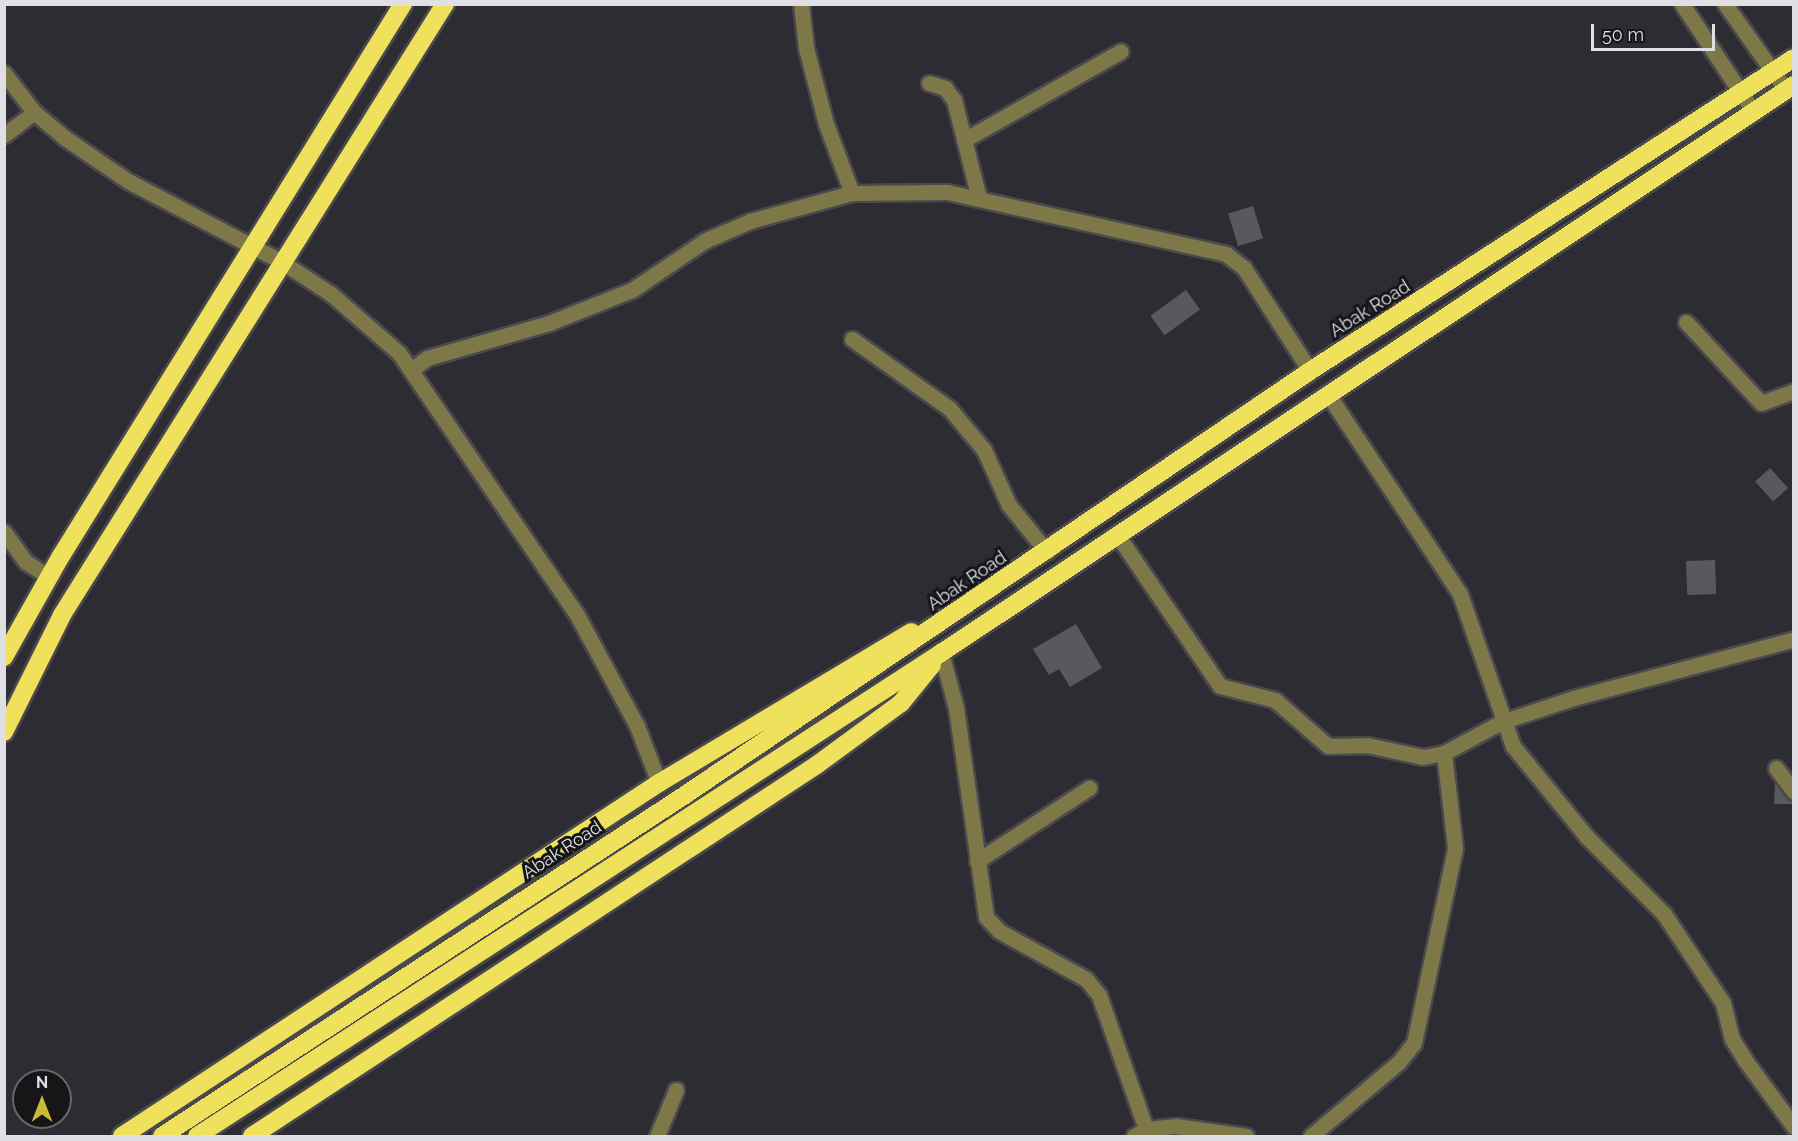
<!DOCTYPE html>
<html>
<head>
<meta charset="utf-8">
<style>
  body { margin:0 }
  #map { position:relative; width:1798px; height:1141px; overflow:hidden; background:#2d2c32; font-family:Raleway,sans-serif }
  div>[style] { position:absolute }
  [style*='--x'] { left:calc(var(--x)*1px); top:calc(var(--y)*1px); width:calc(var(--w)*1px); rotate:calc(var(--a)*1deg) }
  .building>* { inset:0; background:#5a585f; transform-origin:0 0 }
  .roads { filter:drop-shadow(2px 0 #4a494e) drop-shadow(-2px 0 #4a494e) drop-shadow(0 2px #4a494e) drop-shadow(0 -2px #4a494e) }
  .minor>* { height:15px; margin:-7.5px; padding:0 7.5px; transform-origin:7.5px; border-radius:7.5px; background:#7e7848 }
  .highway>* { height:18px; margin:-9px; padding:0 9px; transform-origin:9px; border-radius:9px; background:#f0e15c }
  span { translate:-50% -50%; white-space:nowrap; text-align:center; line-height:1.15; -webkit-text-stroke:6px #161518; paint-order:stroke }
  .street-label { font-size:18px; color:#e0e0e4 }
  .frame { position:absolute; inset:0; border:6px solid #e0e0e4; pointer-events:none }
  .north { position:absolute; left:12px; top:1069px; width:60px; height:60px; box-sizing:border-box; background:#161518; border:2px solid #67666a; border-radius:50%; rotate:0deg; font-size:16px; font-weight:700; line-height:24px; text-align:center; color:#e0e0e4 }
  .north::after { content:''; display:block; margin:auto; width:21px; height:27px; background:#c9ba3a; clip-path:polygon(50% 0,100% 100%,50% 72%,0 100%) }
  .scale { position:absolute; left:1591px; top:24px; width:124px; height:27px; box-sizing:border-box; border:3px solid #e0e0e4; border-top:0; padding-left:8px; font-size:18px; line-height:21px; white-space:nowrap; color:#e0e0e4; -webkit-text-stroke:4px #161518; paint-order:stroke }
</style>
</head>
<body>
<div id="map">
  <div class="building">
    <i style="left:1253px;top:206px;width:34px;height:26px;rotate:73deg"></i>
    <i style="left:1186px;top:290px;width:24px;height:44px;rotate:54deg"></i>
    <i style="left:1770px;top:468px;width:27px;height:20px;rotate:48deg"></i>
    <i style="left:1715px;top:560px;width:34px;height:29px;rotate:88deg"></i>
    <i style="clip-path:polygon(1076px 624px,1102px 668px,1070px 687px,1059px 669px,1049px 675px,1033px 649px)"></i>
    <i style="clip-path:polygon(1775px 783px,1794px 802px,1794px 804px,1774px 804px)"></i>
  </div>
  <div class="roads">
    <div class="minor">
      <i style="--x:801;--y:4;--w:44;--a:83.5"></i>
      <i style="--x:806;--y:48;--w:79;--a:75.3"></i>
      <i style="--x:826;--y:124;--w:74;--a:69.4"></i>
      <i style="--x:1682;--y:4;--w:128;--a:56.4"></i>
      <i style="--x:1725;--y:4;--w:105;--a:54.7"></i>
      <i style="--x:4;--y:73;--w:49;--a:52.4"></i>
      <i style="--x:34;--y:112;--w:40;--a:40"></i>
      <i style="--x:65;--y:138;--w:76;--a:34.3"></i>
      <i style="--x:128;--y:181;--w:174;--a:27.7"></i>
      <i style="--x:282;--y:262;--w:59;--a:33.1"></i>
      <i style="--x:331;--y:294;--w:90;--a:40.9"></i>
      <i style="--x:399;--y:353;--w:315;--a:55.8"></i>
      <i style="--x:576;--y:613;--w:128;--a:61.6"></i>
      <i style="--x:637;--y:726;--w:61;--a:68.9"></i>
      <i style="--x:929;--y:83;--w:17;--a:17"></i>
      <i style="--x:945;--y:88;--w:15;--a:53"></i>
      <i style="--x:954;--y:100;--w:101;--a:75.7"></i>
      <i style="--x:4;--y:135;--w:38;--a:-37"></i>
      <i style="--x:964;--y:140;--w:180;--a:-29.5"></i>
      <i style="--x:1686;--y:322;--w:110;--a:47.2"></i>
      <i style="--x:1761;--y:403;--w:35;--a:-20"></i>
      <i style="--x:852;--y:339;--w:120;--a:35.5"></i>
      <i style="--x:950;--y:409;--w:53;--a:50.3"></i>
      <i style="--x:984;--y:450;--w:60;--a:65.6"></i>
      <i style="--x:1009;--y:505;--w:60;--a:51"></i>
      <i style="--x:414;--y:368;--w:16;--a:-38"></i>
      <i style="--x:427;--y:358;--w:127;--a:-16"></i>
      <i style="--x:549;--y:323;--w:89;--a:-21.7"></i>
      <i style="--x:632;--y:290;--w:87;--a:-34.2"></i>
      <i style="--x:704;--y:241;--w:50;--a:-23.5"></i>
      <i style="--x:750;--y:221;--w:106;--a:-15.4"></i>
      <i style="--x:852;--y:193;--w:95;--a:-0.6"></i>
      <i style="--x:947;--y:192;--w:286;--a:12.5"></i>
      <i style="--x:1226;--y:254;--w:23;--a:38"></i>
      <i style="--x:1244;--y:268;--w:122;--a:57.3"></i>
      <i style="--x:1329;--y:396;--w:237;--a:56.5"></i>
      <i style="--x:1460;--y:594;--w:161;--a:70.8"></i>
      <i style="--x:1513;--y:746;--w:117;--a:50.9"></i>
      <i style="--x:1587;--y:837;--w:109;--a:45"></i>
      <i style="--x:1664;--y:914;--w:107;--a:56.5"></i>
      <i style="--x:1723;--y:1003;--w:37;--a:76"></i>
      <i style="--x:1732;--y:1039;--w:25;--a:58"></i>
      <i style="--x:1745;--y:1060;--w:83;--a:53.8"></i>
      <i style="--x:4;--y:532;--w:37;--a:54"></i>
      <i style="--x:26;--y:562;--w:27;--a:33"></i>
      <i style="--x:1118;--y:536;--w:181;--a:55.8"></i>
      <i style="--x:1220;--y:686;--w:57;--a:14.3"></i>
      <i style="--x:1275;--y:700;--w:70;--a:41"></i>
      <i style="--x:1328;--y:746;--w:39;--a:-1"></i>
      <i style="--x:1367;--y:745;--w:57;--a:12.1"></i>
      <i style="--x:1423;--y:757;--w:21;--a:-11"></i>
      <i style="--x:1444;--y:753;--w:65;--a:-28.5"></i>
      <i style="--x:1501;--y:722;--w:76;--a:-18.4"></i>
      <i style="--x:1573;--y:698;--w:229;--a:-14.9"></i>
      <i style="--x:941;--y:653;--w:57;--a:74.7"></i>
      <i style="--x:956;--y:708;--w:211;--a:81.8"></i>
      <i style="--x:986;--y:917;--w:19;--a:47"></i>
      <i style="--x:999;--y:931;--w:99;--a:28.9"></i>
      <i style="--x:1086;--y:979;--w:21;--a:51"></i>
      <i style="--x:1099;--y:995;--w:142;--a:70.7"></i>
      <i style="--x:1776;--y:768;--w:30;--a:53"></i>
      <i style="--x:977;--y:861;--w:134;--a:-33.1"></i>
      <i style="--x:657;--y:1136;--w:50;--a:-67.6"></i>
      <i style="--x:1134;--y:1136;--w:14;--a:-30"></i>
      <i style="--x:1146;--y:1129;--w:30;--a:-6"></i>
      <i style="--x:1176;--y:1126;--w:71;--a:8.1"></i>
      <i style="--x:1311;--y:1136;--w:115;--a:-40.1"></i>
      <i style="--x:1399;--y:1062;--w:24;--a:-52"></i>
      <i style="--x:1414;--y:1043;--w:199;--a:-78.1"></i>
      <i style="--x:1455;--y:848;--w:96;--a:-96.6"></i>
    </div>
    <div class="highway">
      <i style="--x:4;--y:657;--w:116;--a:-60.6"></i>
      <i style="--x:61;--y:556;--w:649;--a:-58.22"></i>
      <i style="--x:4;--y:732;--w:131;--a:-63.6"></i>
      <i style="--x:62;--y:615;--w:721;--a:-57.92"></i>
      <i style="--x:122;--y:1136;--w:643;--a:-33.32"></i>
      <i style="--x:659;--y:783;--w:294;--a:-30.9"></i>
      <i style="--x:162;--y:1136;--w:624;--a:-33.1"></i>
      <i style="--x:685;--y:795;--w:755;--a:-34.15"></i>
      <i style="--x:1310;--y:371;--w:576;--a:-32.89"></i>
      <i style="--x:197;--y:1136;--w:887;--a:-32.99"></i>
      <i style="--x:941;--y:653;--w:1025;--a:-33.66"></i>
      <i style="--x:252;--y:1136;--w:677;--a:-33.31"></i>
      <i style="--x:818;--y:764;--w:103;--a:-36.3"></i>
      <i style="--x:901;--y:703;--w:49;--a:-50.8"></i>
    </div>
  </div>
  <div class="street-label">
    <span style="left:1370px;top:309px;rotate:-32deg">Abak Road</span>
    <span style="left:967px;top:581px;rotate:-34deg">Abak Road</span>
    <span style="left:562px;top:850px;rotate:-33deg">Abak Road</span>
  </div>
  <div class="frame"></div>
  <div class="north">N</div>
  <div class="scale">50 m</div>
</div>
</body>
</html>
